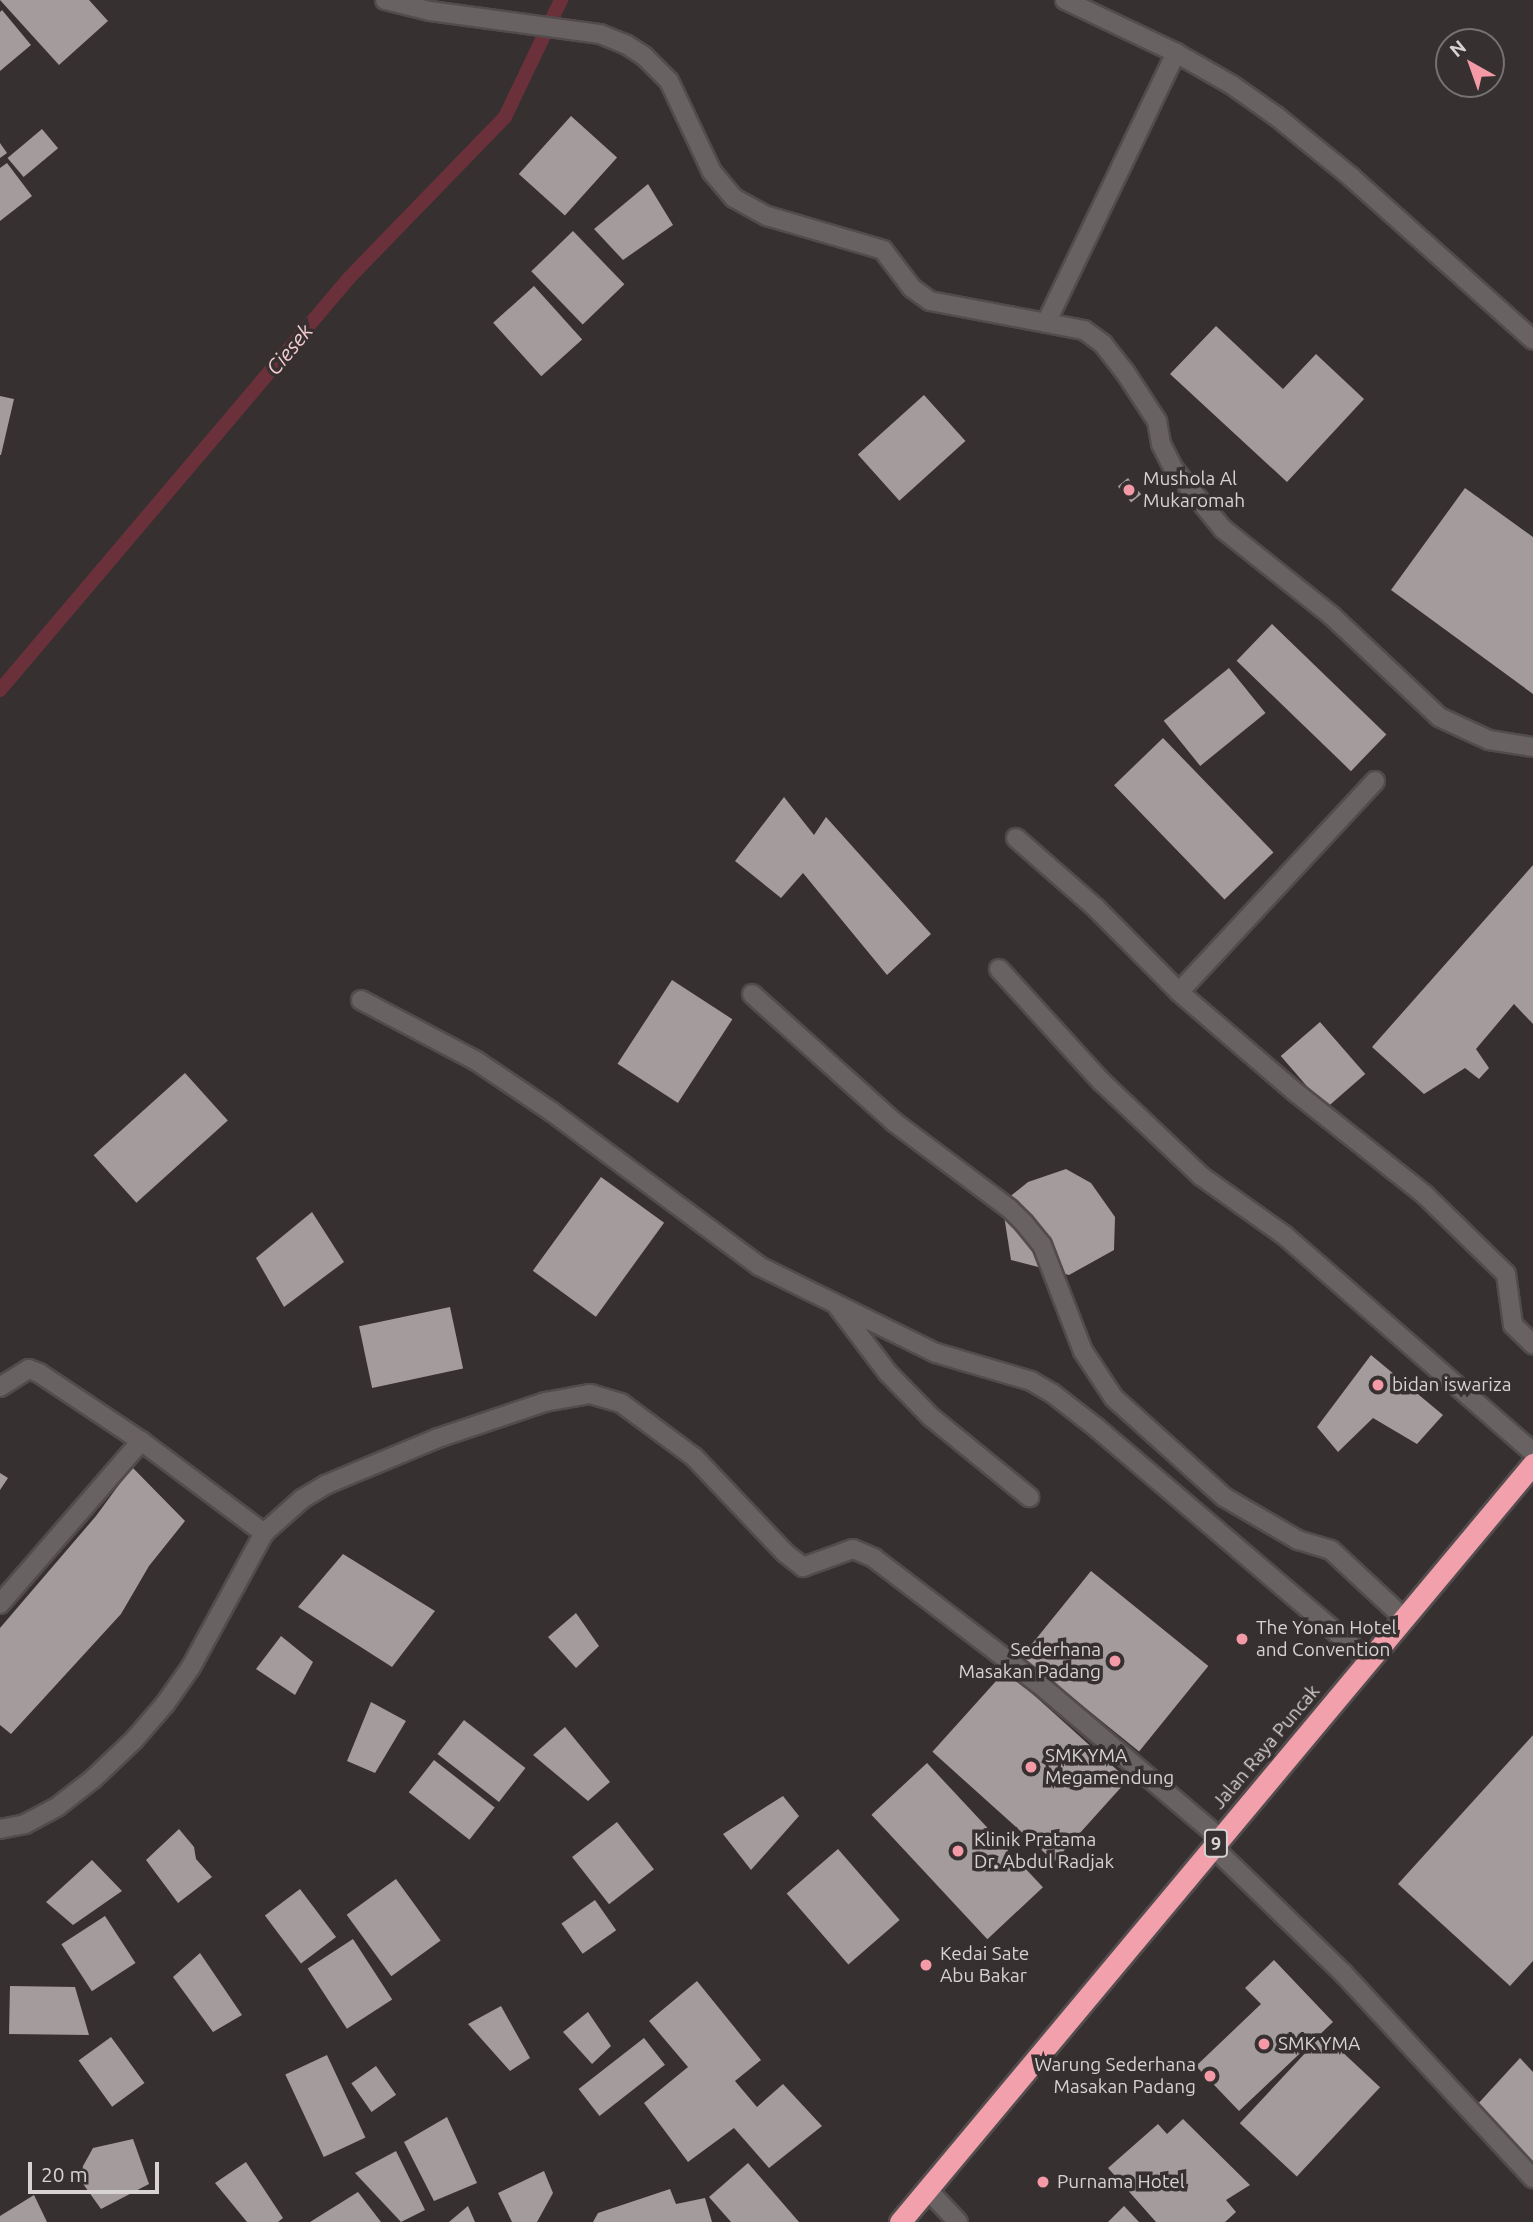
<!DOCTYPE html>
<html>
<head>
<meta charset="utf-8">
<style>
  body { margin:0 }
  #map { position:relative; width:1533px; height:2222px; overflow:hidden; background:#363031; font-family:Ubuntu,sans-serif }
  div>[style] { position:absolute }
  [style*='--x'] { left:calc(var(--x)*1px); top:calc(var(--y)*1px); width:calc(var(--w)*1px); rotate:calc(var(--a)*1deg) }
  .stream>* { height:14px; margin:-7px; padding:0 7px; transform-origin:7px; border-radius:7px; background:#6b313b }
  .building>* { inset:0; background:#a39b9c; transform-origin:0 0 }
  .roads { filter:drop-shadow(2px 0 #524c4d) drop-shadow(-2px 0 #524c4d) drop-shadow(0 2px #524c4d) drop-shadow(0 -2px #524c4d) }
  .minor>* { height:18px; margin:-9px; padding:0 9px; transform-origin:9px; border-radius:9px; background:#696263 }
  .highway>* { height:21px; margin:-10.5px; padding:0 10.5px; transform-origin:10.5px; border-radius:10.5px; background:#f2a0ab }
  .dots>* { width:19px; height:19px; translate:-50% -50%; box-sizing:border-box; border:4px solid #363031; border-radius:50% }
  span { translate:-50% -50%; white-space:nowrap; text-align:center; line-height:1.15; -webkit-text-stroke:7px #363031; paint-order:stroke }
  .shield-label span { padding:2px 5px; background:#363031; border:2px solid; border-radius:5px; -webkit-text-stroke-width:0 }
  .shield-label { font-size:18px; color:#d7d3d3; font-weight:700 }
  .poi-label { font-size:19px; color:#d7d3d3 }
  .left { translate:0 -50%; text-align:left }
  .right { translate:-100% -50%; text-align:right }
  .street-label { font-size:19px; color:#d7d3d3 }
  .water-label { font-size:21px; color:#f4ccd1; font-style:italic }
  .north { position:absolute; left:1435px; top:28px; width:70px; height:70px; box-sizing:border-box; background:#363031; border:2px solid #767172; border-radius:50%; rotate:320deg; font-size:19px; font-weight:700; line-height:28px; text-align:center; color:#d7d3d3 }
  .north::after { content:''; display:block; margin:auto; width:24px; height:32px; background:#f49aa7; clip-path:polygon(50% 0,100% 100%,50% 72%,0 100%) }
  .scale { position:absolute; left:28px; top:2162px; width:131px; height:32px; box-sizing:border-box; border:4px solid #d7d3d3; border-top:0; padding-left:9px; font-size:21px; line-height:24px; white-space:nowrap; color:#d7d3d3; -webkit-text-stroke:5px #363031; paint-order:stroke }
</style>
</head>
<body>
<div id="map">
  <div class="stream">
    <i style="--x:0;--y:690;--w:540;--a:-49.73"></i>
    <i style="--x:349;--y:278;--w:224;--a:-45.9"></i>
    <i style="--x:505;--y:117;--w:130;--a:-64.4"></i>
  </div>
  <div class="building">
    <i style="clip-path:polygon(0 0,89px 0,108px 21px,59px 65px)"></i>
    <i style="clip-path:polygon(2px 10px,31px 45px,0 71px,0 12px)"></i>
    <i style="left:571px;top:116px;width:62px;height:78px;rotate:42deg"></i>
    <i style="left:42px;top:129px;width:25px;height:45px;rotate:50deg"></i>
    <i style="clip-path:polygon(0 143px,7px 153px,0 158px)"></i>
    <i style="clip-path:polygon(7px 163px,32px 196px,0 221px,0 168px)"></i>
    <i style="clip-path:polygon(648px 184px,673px 225px,623px 260px,594px 229px)"></i>
    <i style="left:573px;top:231px;width:74px;height:58px;rotate:46deg"></i>
    <i style="left:534px;top:286px;width:72px;height:55px;rotate:48deg"></i>
    <i style="clip-path:polygon(1216px 326px,1283px 389px,1316px 354px,1364px 399px,1287px 482px,1170px 374px)"></i>
    <i style="left:924px;top:395px;width:62px;height:89px;rotate:48deg"></i>
    <i style="clip-path:polygon(0 396px,14px 399px,1px 455px,0 455px)"></i>
    <i style="left:1128px;top:478px;width:21px;height:13px;rotate:51deg"></i>
    <i style="clip-path:polygon(1465px 488px,1533px 537px,1533px 694px,1391px 590px)"></i>
    <i style="left:1272px;top:624px;width:159px;height:51px;rotate:44deg"></i>
    <i style="left:1229px;top:668px;width:58px;height:84px;rotate:51deg"></i>
    <i style="left:1163px;top:738px;width:159px;height:68px;rotate:46deg"></i>
    <i style="clip-path:polygon(784px 797px,814px 835px,826px 817px,931px 934px,887px 975px,803px 873px,781px 898px,735px 861px)"></i>
    <i style="clip-path:polygon(1533px 865px,1533px 1024px,1514px 1004px,1476px 1049px,1489px 1068px,1479px 1079px,1465px 1068px,1424px 1094px,1372px 1047px)"></i>
    <i style="left:672px;top:980px;width:72px;height:100px;rotate:33deg"></i>
    <i style="left:1320px;top:1022px;width:69px;height:52px;rotate:49deg"></i>
    <i style="left:185px;top:1073px;width:64px;height:123px;rotate:48deg"></i>
    <i style="clip-path:polygon(1066px 1169px,1091px 1183px,1115px 1217px,1114px 1250px,1069px 1275px,1011px 1260px,1002px 1203px,1028px 1182px)"></i>
    <i style="left:601px;top:1177px;width:78px;height:116px;rotate:36deg"></i>
    <i style="clip-path:polygon(312px 1212px,344px 1262px,284px 1307px,256px 1258px)"></i>
    <i style="left:450px;top:1307px;width:63px;height:93px;rotate:78deg"></i>
    <i style="clip-path:polygon(1371px 1355px,1443px 1415px,1417px 1444px,1373px 1418px,1338px 1452px,1317px 1427px)"></i>
    <i style="clip-path:polygon(132px 1467px,185px 1521px,149px 1566px,121px 1614px,11px 1734px,0 1725px,0 1628px,96px 1516px)"></i>
    <i style="clip-path:polygon(0 1473px,8px 1478px,0 1490px)"></i>
    <i style="clip-path:polygon(343px 1554px,435px 1611px,392px 1667px,298px 1607px)"></i>
    <i style="left:1091px;top:1571px;width:151px;height:110px;rotate:39deg"></i>
    <i style="clip-path:polygon(576px 1613px,599px 1646px,576px 1668px,548px 1637px)"></i>
    <i style="clip-path:polygon(281px 1636px,313px 1662px,295px 1695px,256px 1669px)"></i>
    <i style="left:1006px;top:1670px;width:164px;height:110px;rotate:42deg"></i>
    <i style="clip-path:polygon(371px 1702px,406px 1721px,375px 1773px,347px 1761px)"></i>
    <i style="left:464px;top:1720px;width:78px;height:43px;rotate:38deg"></i>
    <i style="clip-path:polygon(565px 1727px,610px 1782px,588px 1801px,533px 1755px)"></i>
    <i style="clip-path:polygon(1533px 1735px,1533px 1961px,1510px 1986px,1398px 1884px)"></i>
    <i style="left:434px;top:1760px;width:77px;height:41px;rotate:38deg"></i>
    <i style="left:927px;top:1763px;width:170px;height:76px;rotate:47deg"></i>
    <i style="clip-path:polygon(783px 1796px,799px 1816px,751px 1870px,723px 1834px)"></i>
    <i style="left:617px;top:1822px;width:60px;height:57px;rotate:52deg"></i>
    <i style="clip-path:polygon(179px 1829px,194px 1847px,196px 1859px,212px 1877px,178px 1903px,146px 1860px)"></i>
    <i style="left:838px;top:1849px;width:94px;height:68px;rotate:49deg"></i>
    <i style="clip-path:polygon(92px 1860px,122px 1891px,73px 1925px,46px 1902px)"></i>
    <i style="left:396px;top:1879px;width:76px;height:61px;rotate:54deg"></i>
    <i style="left:300px;top:1889px;width:60px;height:44px;rotate:53deg"></i>
    <i style="left:595px;top:1900px;width:37px;height:41px;rotate:55deg"></i>
    <i style="left:105px;top:1916px;width:56px;height:52px;rotate:57deg"></i>
    <i style="left:353px;top:1939px;width:72px;height:54px;rotate:57deg"></i>
    <i style="clip-path:polygon(200px 1953px,242px 2015px,213px 2032px,173px 1977px)"></i>
    <i style="clip-path:polygon(1274px 1960px,1333px 2022px,1239px 2111px,1196px 2066px,1261px 2004px,1245px 1988px)"></i>
    <i style="clip-path:polygon(697px 1981px,761px 2060px,735px 2081px,757px 2107px,783px 2084px,822px 2126px,769px 2168px,734px 2128px,688px 2162px,644px 2103px,688px 2067px,649px 2021px)"></i>
    <i style="clip-path:polygon(10px 1986px,75px 1987px,89px 2035px,9px 2034px)"></i>
    <i style="clip-path:polygon(501px 2006px,530px 2058px,510px 2071px,468px 2024px)"></i>
    <i style="clip-path:polygon(588px 2012px,611px 2046px,592px 2064px,563px 2032px)"></i>
    <i style="left:1323px;top:2034px;width:78px;height:122px;rotate:43deg"></i>
    <i style="left:111px;top:2037px;width:57px;height:40px;rotate:54deg"></i>
    <i style="left:644px;top:2038px;width:34px;height:83px;rotate:52deg"></i>
    <i style="left:327px;top:2055px;width:91px;height:46px;rotate:65deg"></i>
    <i style="clip-path:polygon(1520px 2058px,1533px 2072px,1533px 2173px,1475px 2107px)"></i>
    <i style="left:376px;top:2066px;width:35px;height:30px;rotate:55deg"></i>
    <i style="clip-path:polygon(447px 2117px,477px 2183px,434px 2201px,404px 2142px)"></i>
    <i style="clip-path:polygon(1183px 2119px,1250px 2185px,1226px 2200px,1236px 2212px,1225px 2222px,1156px 2222px,1108px 2168px,1158px 2124px,1167px 2134px)"></i>
    <i style="clip-path:polygon(133px 2139px,149px 2184px,101px 2209px,81px 2181px,83px 2166px,93px 2148px)"></i>
    <i style="clip-path:polygon(396px 2151px,425px 2210px,401px 2222px,355px 2173px)"></i>
    <i style="clip-path:polygon(246px 2162px,283px 2218px,278px 2222px,247px 2222px,215px 2183px)"></i>
    <i style="clip-path:polygon(748px 2163px,799px 2222px,731px 2222px,709px 2197px)"></i>
    <i style="clip-path:polygon(544px 2171px,553px 2193px,537px 2222px,512px 2222px,498px 2193px)"></i>
    <i style="clip-path:polygon(670px 2189px,676px 2204px,705px 2198px,712px 2222px,593px 2222px,598px 2213px)"></i>
    <i style="clip-path:polygon(358px 2192px,381px 2222px,310px 2222px)"></i>
    <i style="clip-path:polygon(34px 2195px,47px 2222px,0 2222px,0 2216px)"></i>
    <i style="clip-path:polygon(468px 2206px,475px 2222px,449px 2222px)"></i>
    <i style="clip-path:polygon(1124px 2206px,1139px 2222px,1108px 2222px)"></i>
  </div>
  <div class="roads">
    <div class="minor">
      <i style="--x:385;--y:0;--w:46;--a:13.7"></i>
      <i style="--x:430;--y:11;--w:172;--a:7.7"></i>
      <i style="--x:600;--y:34;--w:29;--a:22"></i>
      <i style="--x:627;--y:45;--w:20;--a:33"></i>
      <i style="--x:644;--y:56;--w:35;--a:45"></i>
      <i style="--x:669;--y:81;--w:101;--a:64.7"></i>
      <i style="--x:712;--y:172;--w:34;--a:50"></i>
      <i style="--x:734;--y:198;--w:38;--a:29"></i>
      <i style="--x:767;--y:216;--w:121;--a:16.3"></i>
      <i style="--x:883;--y:250;--w:48;--a:52.7"></i>
      <i style="--x:912;--y:288;--w:22;--a:36"></i>
      <i style="--x:930;--y:301;--w:157;--a:10.7"></i>
      <i style="--x:1084;--y:330;--w:24;--a:36"></i>
      <i style="--x:1103;--y:344;--w:36;--a:52"></i>
      <i style="--x:1125;--y:372;--w:59;--a:56.9"></i>
      <i style="--x:1157;--y:421;--w:23;--a:80"></i>
      <i style="--x:1161;--y:444;--w:27;--a:63"></i>
      <i style="--x:1173;--y:468;--w:79;--a:50.7"></i>
      <i style="--x:1223;--y:529;--w:139;--a:38.6"></i>
      <i style="--x:1332;--y:616;--w:147;--a:43.3"></i>
      <i style="--x:1439;--y:717;--w:55;--a:24.7"></i>
      <i style="--x:1489;--y:740;--w:45;--a:9"></i>
      <i style="--x:1065;--y:0;--w:123;--a:25.5"></i>
      <i style="--x:1176;--y:53;--w:64;--a:29.7"></i>
      <i style="--x:1232;--y:85;--w:54;--a:35.2"></i>
      <i style="--x:1276;--y:116;--w:97;--a:39.1"></i>
      <i style="--x:1351;--y:177;--w:244;--a:41.8"></i>
      <i style="--x:1046;--y:323;--w:300;--a:-64.3"></i>
      <i style="--x:1016;--y:838;--w:106;--a:41.2"></i>
      <i style="--x:1096;--y:908;--w:118;--a:45.3"></i>
      <i style="--x:1179;--y:992;--w:152;--a:40.7"></i>
      <i style="--x:1294;--y:1091;--w:167;--a:38.4"></i>
      <i style="--x:1425;--y:1195;--w:113;--a:44.3"></i>
      <i style="--x:1506;--y:1274;--w:51;--a:82.2"></i>
      <i style="--x:1513;--y:1325;--w:28;--a:44"></i>
      <i style="--x:999;--y:969;--w:153;--a:47.7"></i>
      <i style="--x:1102;--y:1082;--w:137;--a:43.5"></i>
      <i style="--x:1201;--y:1176;--w:102;--a:35.4"></i>
      <i style="--x:1284;--y:1235;--w:330;--a:41.1"></i>
      <i style="--x:1179;--y:992;--w:288;--a:-47.1"></i>
      <i style="--x:752;--y:994;--w:191;--a:42"></i>
      <i style="--x:894;--y:1122;--w:145;--a:36.9"></i>
      <i style="--x:1010;--y:1209;--w:20;--a:45"></i>
      <i style="--x:1024;--y:1223;--w:28;--a:51"></i>
      <i style="--x:1042;--y:1245;--w:114;--a:68.9"></i>
      <i style="--x:1083;--y:1351;--w:56;--a:56.6"></i>
      <i style="--x:1114;--y:1398;--w:148;--a:42"></i>
      <i style="--x:1224;--y:1497;--w:86;--a:30.2"></i>
      <i style="--x:1298;--y:1540;--w:34;--a:17"></i>
      <i style="--x:1331;--y:1550;--w:100;--a:43"></i>
      <i style="--x:361;--y:1000;--w:129;--a:27.8"></i>
      <i style="--x:475;--y:1060;--w:93;--a:34"></i>
      <i style="--x:552;--y:1112;--w:258;--a:36.6"></i>
      <i style="--x:759;--y:1266;--w:197;--a:26.2"></i>
      <i style="--x:936;--y:1353;--w:99;--a:16.4"></i>
      <i style="--x:1031;--y:1381;--w:24;--a:30"></i>
      <i style="--x:1052;--y:1393;--w:58;--a:38"></i>
      <i style="--x:1098;--y:1429;--w:355;--a:40.5"></i>
      <i style="--x:838;--y:1307;--w:83;--a:52.9"></i>
      <i style="--x:888;--y:1373;--w:62;--a:45.7"></i>
      <i style="--x:931;--y:1417;--w:127;--a:39.2"></i>
      <i style="--x:0;--y:1387;--w:34;--a:-32"></i>
      <i style="--x:29;--y:1369;--w:11;--a:22"></i>
      <i style="--x:39;--y:1373;--w:123;--a:33.7"></i>
      <i style="--x:141;--y:1441;--w:154;--a:36.8"></i>
      <i style="--x:0;--y:1604;--w:216;--a:-49.1"></i>
      <i style="--x:0;--y:1829;--w:25;--a:-11"></i>
      <i style="--x:25;--y:1824;--w:36;--a:-28"></i>
      <i style="--x:57;--y:1807;--w:46;--a:-37.9"></i>
      <i style="--x:93;--y:1779;--w:57;--a:-43.6"></i>
      <i style="--x:134;--y:1740;--w:48;--a:-49.3"></i>
      <i style="--x:165;--y:1704;--w:45;--a:-54.9"></i>
      <i style="--x:191;--y:1667;--w:153;--a:-61.4"></i>
      <i style="--x:264;--y:1533;--w:51;--a:-41.8"></i>
      <i style="--x:302;--y:1499;--w:27;--a:-31"></i>
      <i style="--x:325;--y:1485;--w:122;--a:-22.6"></i>
      <i style="--x:438;--y:1438;--w:113;--a:-18.6"></i>
      <i style="--x:545;--y:1402;--w:46;--a:-10.1"></i>
      <i style="--x:590;--y:1394;--w:32;--a:16"></i>
      <i style="--x:621;--y:1403;--w:91;--a:36.5"></i>
      <i style="--x:694;--y:1457;--w:132;--a:46.5"></i>
      <i style="--x:785;--y:1553;--w:23;--a:38"></i>
      <i style="--x:803;--y:1567;--w:53;--a:-19.8"></i>
      <i style="--x:853;--y:1549;--w:23;--a:23"></i>
      <i style="--x:874;--y:1558;--w:208;--a:37.4"></i>
      <i style="--x:1039;--y:1684;--w:238;--a:40.4"></i>
      <i style="--x:1213;--y:1847;--w:181;--a:44.1"></i>
      <i style="--x:1343;--y:1973;--w:280;--a:47.2"></i>
      <i style="--x:927;--y:2189;--w:45;--a:46.8"></i>
    </div>
    <div class="highway">
      <i style="--x:900;--y:2222;--w:988;--a:-50.14"></i>
    </div>
  </div>
  <div class="dots">
    <i style="left:1129px;top:490px;background:#f49aa7"></i>
    <i style="left:1378px;top:1385px;background:#f49aa7"></i>
    <i style="left:1242px;top:1639px;background:#f49aa7"></i>
    <i style="left:1115px;top:1661px;background:#f49aa7"></i>
    <i style="left:1031px;top:1767px;background:#f49aa7"></i>
    <i style="left:958px;top:1851px;background:#f49aa7"></i>
    <i style="left:926px;top:1965px;background:#f49aa7"></i>
    <i style="left:1264px;top:2044px;background:#f49aa7"></i>
    <i style="left:1210px;top:2076px;background:#f49aa7"></i>
    <i style="left:1043px;top:2182px;background:#f49aa7"></i>
  </div>
  <div class="shield-label">
    <span style="left:1216px;top:1843px">9</span>
  </div>
  <div class="poi-label">
    <span class="left" style="left:1143px;top:490px">Mushola Al<br>Mukaromah</span>
    <span class="left" style="left:1392px;top:1385px">bidan iswariza</span>
    <span class="left" style="left:1256px;top:1639px">The Yonan Hotel<br>and Convention</span>
    <span class="right" style="left:1101px;top:1661px">Sederhana<br>Masakan Padang</span>
    <span class="left" style="left:1045px;top:1767px">SMK YMA<br>Megamendung</span>
    <span class="left" style="left:974px;top:1851px">Klinik Pratama<br>Dr. Abdul Radjak</span>
    <span class="left" style="left:940px;top:1965px">Kedai Sate<br>Abu Bakar</span>
    <span class="left" style="left:1278px;top:2044px">SMK YMA</span>
    <span class="right" style="left:1196px;top:2076px">Warung Sederhana<br>Masakan Padang</span>
    <span class="left" style="left:1057px;top:2182px">Purnama Hotel</span>
  </div>
  <div class="street-label">
    <span style="left:1266px;top:1747px;rotate:-50deg">Jalan Raya Puncak</span>
  </div>
  <div class="water-label">
    <span style="left:289px;top:349px;rotate:-50deg">Ciesek</span>
  </div>
  <div class="north">N</div>
  <div class="scale">20 m</div>
</div>
</body>
</html>
